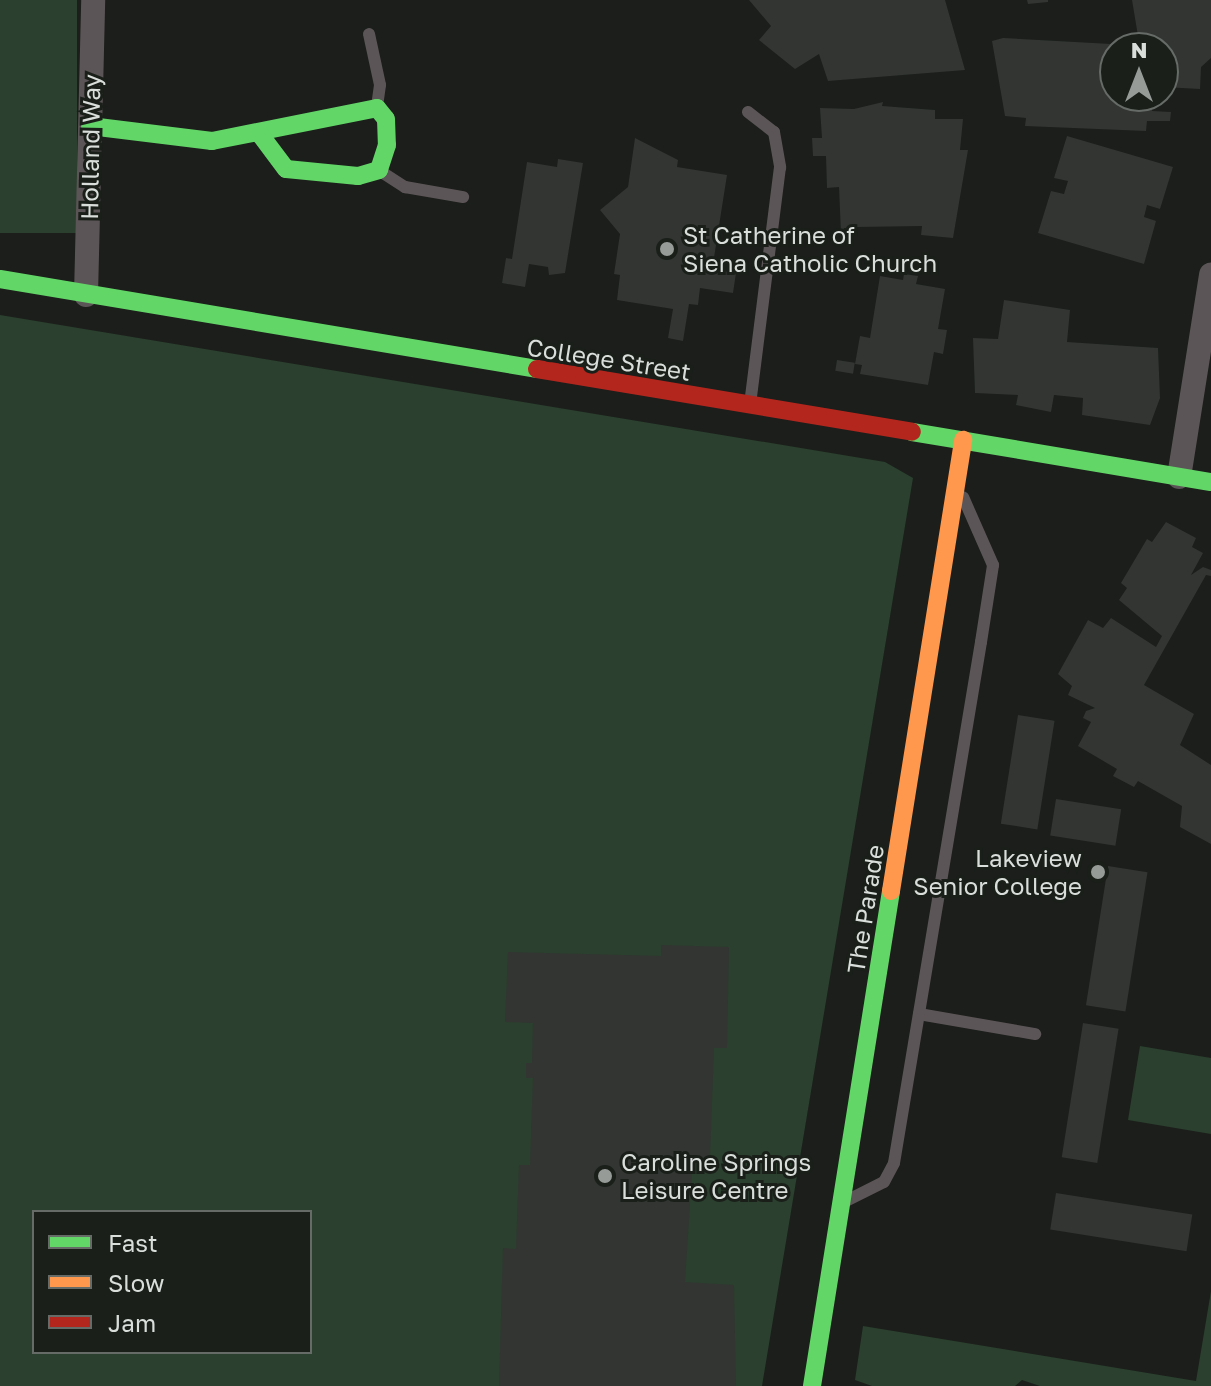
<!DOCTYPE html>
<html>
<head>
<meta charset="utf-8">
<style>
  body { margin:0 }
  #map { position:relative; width:1211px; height:1386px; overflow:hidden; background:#1b1e1b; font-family:"Golos Text",sans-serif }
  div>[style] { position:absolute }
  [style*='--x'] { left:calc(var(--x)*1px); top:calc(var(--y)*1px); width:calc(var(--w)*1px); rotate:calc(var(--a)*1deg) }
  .green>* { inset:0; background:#2b402e; transform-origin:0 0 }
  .building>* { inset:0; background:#323532; transform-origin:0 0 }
  .lane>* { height:12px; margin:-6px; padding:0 6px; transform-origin:6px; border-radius:6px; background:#5c5557 }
  .street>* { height:24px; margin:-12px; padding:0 12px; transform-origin:12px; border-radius:12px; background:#5c5557 }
  .fast>* { height:18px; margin:-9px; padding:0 9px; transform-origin:9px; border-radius:9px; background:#63d668 }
  .slow>* { height:18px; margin:-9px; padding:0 9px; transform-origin:9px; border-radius:9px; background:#ff974d }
  .jam>* { height:18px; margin:-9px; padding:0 9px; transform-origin:9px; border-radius:9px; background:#b3261e }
  .dots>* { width:22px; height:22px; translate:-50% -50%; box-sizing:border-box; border:4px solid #1a1f1a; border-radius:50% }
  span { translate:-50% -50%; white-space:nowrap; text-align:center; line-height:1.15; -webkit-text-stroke:6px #1a1f1a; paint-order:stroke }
  .street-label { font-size:24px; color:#dadedb }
  .poi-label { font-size:24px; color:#dadedb }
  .left { translate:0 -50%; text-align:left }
  .right { translate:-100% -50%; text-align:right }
  .legend { position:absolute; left:32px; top:1210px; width:280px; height:144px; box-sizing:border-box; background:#1a1f1a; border:2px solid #676b67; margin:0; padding:10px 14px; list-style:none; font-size:24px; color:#dadedb }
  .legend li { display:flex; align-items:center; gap:16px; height:40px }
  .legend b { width:40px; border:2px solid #676b67 }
  .north { position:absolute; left:1099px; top:32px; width:80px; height:80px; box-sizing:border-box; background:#1a1f1a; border:2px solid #676b67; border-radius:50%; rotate:0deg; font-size:22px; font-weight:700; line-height:32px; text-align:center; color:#dadedb }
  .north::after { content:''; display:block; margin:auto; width:28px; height:36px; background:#979b98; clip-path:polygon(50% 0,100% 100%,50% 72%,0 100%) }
</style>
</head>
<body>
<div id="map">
  <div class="green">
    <i style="left:0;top:0;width:77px;height:233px"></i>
    <i style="clip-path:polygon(evenodd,0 315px,885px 462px,913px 478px,762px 1386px,0 1386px,0 315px,34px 1212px,310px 1212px,310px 1352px,34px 1352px,34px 1212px)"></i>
    <i style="clip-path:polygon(1140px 1046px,1211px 1058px,1211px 1134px,1128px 1120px)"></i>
    <i style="clip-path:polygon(1211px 1291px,1211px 1386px,1040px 1386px,1022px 1380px,1015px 1386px,872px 1386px,855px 1380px,863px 1326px,1196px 1381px)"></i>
  </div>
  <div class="building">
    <i style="clip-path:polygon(749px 0,945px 0,965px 70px,828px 81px,819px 54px,795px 69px,759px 40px,771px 26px)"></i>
    <i style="clip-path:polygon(1027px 0,1048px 0,1048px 2px,1028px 4px)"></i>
    <i style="clip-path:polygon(1132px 0,1211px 0,1211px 58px,1201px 67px,1200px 89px,1163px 87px,1163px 48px,1140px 48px)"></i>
    <i style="clip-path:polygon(1003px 38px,1129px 45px,1115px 48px,1115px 96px,1153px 96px,1152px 111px,1171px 112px,1170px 121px,1147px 121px,1146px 131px,1025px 126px,1026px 118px,1005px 116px,992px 41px)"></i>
    <i style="clip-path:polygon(883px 102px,882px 106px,935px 110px,935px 119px,963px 119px,960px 150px,968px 150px,953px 238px,921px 235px,922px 226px,857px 227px,857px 234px,841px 234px,839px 187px,827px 188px,826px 156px,813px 156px,812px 138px,822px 138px,820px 108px,854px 109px)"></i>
    <i style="clip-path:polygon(1067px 136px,1173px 167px,1160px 209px,1147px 205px,1144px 217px,1156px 221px,1144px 264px,1038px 233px,1051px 191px,1064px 194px,1068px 181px,1054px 178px)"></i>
    <i style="clip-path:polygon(635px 138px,678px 160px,677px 167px,727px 175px,713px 264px,705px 263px,704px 268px,736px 273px,733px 293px,700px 288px,698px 305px,689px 304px,683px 341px,668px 338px,673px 309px,617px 300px,620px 275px,614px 274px,620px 234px,600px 210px,628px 187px)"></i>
    <i style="clip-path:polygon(558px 159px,583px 163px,565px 273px,549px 275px,548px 267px,529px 264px,525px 287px,502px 283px,506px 258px,512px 259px,527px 162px,557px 167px)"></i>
    <i style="clip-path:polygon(904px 274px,918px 276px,916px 284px,945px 289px,938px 329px,947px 330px,943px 354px,934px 352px,928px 385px,860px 374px,862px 365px,855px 364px,860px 336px,870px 338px,880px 276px,903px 280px)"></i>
    <i style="clip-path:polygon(1004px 300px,1070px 310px,1067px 342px,1158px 348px,1160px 398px,1150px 425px,1082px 415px,1083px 398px,1054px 395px,1051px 412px,1016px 405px,1018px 395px,975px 393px,973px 338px,998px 339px)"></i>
    <i style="left:837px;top:360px;width:18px;height:11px;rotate:9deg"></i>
    <i style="clip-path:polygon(1166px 522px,1196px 538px,1192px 547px,1203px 553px,1191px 575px,1203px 567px,1211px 570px,1211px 576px,1206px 575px,1144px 685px,1194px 714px,1180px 745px,1211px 765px,1211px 844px,1180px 827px,1182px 806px,1138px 781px,1134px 787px,1113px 776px,1117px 769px,1078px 746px,1091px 722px,1083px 718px,1086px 711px,1095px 708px,1068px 695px,1072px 686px,1058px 674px,1088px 620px,1103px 628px,1111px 618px,1156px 647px,1162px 636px,1119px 600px,1127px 588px,1121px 583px,1147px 539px,1152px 542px)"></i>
    <i style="left:1018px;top:715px;width:37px;height:110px;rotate:9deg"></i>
    <i style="left:1056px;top:799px;width:66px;height:37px;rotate:9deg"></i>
    <i style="left:1108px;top:866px;width:40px;height:141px;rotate:9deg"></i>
    <i style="clip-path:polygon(661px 945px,729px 947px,727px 1048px,714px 1048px,710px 1158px,693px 1157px,685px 1282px,734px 1285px,736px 1386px,499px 1386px,503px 1248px,516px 1249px,519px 1165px,530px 1165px,533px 1078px,526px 1078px,526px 1063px,532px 1063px,533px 1023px,505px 1022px,508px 952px,661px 956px)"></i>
    <i style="left:1083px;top:1023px;width:36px;height:136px;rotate:9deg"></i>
    <i style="left:1056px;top:1193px;width:138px;height:37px;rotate:9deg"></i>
  </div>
  <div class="lane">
    <i style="--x:369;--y:34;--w:52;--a:77.8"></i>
    <i style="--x:380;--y:85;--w:21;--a:98"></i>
    <i style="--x:748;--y:112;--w:33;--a:38"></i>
    <i style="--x:774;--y:132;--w:36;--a:80"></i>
    <i style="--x:780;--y:167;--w:238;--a:97.2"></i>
    <i style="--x:380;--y:171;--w:30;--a:33"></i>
    <i style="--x:405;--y:187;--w:59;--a:9.8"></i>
    <i style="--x:919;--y:1014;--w:118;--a:9.8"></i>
    <i style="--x:846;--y:1201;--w:42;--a:-26.6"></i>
    <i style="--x:884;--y:1182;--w:21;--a:-62"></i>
    <i style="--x:894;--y:1163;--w:528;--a:-80.52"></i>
    <i style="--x:981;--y:642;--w:78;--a:-81.1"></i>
    <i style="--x:993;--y:565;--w:74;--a:-113.8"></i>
  </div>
  <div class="street">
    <i style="--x:86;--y:295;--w:295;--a:-88.6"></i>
    <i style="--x:1179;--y:477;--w:205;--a:-81"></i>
  </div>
  <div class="fast">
    <i style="--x:90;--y:126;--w:123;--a:7"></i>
    <i style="--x:212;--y:141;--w:168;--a:-11.3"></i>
    <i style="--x:377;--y:108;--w:14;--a:51"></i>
    <i style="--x:386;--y:119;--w:26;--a:88"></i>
    <i style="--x:387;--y:145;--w:26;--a:108"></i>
    <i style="--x:379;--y:170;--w:22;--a:164"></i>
    <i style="--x:358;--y:176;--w:72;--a:-174.4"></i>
    <i style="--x:286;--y:169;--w:45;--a:-126.9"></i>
    <i style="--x:0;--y:279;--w:544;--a:9.51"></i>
    <i style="--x:912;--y:432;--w:303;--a:9.5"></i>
    <i style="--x:812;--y:1386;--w:501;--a:-80.93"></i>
  </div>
  <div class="slow">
    <i style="--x:891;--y:891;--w:457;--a:-80.9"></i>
  </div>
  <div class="jam">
    <i style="--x:537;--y:369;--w:380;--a:9.5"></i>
  </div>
  <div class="dots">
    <i style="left:667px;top:249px;background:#979b98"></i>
    <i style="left:1098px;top:872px;background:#979b98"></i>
    <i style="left:605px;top:1176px;background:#979b98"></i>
  </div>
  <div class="street-label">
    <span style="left:90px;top:147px;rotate:-89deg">Holland Way</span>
    <span style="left:609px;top:359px;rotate:9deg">College Street</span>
    <span style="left:865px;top:909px;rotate:-81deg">The Parade</span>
  </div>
  <div class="poi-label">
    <span class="left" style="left:683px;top:249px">St Catherine of<br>Siena Catholic Church</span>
    <span class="right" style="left:1082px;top:872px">Lakeview<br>Senior College</span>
    <span class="left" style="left:621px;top:1176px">Caroline Springs<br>Leisure Centre</span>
  </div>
  <ul class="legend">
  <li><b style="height:10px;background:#63d668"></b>Fast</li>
  <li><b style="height:10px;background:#ff974d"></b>Slow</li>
  <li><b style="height:10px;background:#b3261e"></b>Jam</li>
  </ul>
  <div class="north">N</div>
</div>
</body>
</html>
